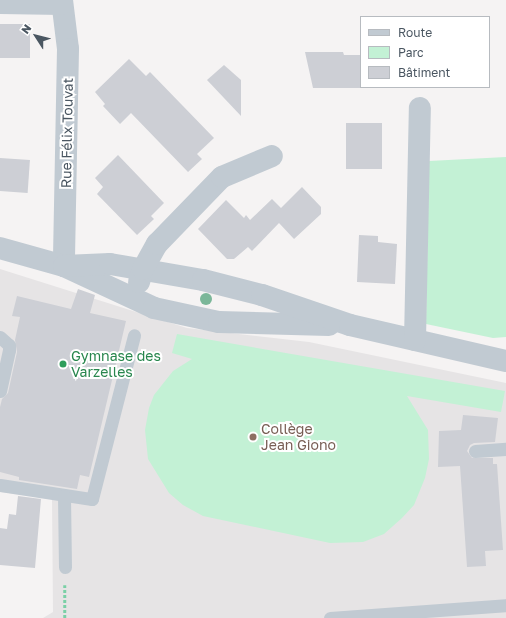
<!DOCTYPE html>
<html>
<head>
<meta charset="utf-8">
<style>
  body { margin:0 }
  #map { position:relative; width:506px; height:618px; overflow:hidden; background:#f5f3f3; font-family:"Golos Text",sans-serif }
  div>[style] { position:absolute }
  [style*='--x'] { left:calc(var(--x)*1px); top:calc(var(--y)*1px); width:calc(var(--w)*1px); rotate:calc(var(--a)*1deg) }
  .education>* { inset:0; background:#e6e4e5 }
  .green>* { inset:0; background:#c3f1d5 }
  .building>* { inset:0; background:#cdcfd5; transform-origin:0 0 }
  .path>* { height:2.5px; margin-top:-1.25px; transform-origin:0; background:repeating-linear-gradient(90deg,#7ad0a6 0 3px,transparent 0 5px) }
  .service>* { height:13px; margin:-6.5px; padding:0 6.5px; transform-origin:6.5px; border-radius:6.5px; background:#c1cad2 }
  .minor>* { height:22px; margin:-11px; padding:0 11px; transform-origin:11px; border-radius:11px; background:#c1cad2 }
  .trees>* { width:12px; height:12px; margin:-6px; border-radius:50%; background:#7bb799 }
  .dots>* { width:11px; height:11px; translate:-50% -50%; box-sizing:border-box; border:2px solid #fff; border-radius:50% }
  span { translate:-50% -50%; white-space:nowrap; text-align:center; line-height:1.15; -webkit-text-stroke:4px #fff; paint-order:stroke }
  .street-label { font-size:14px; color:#4a5661 }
  .leisure-label { font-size:14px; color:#27864d }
  .left { translate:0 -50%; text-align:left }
  .education-label { font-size:14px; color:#785e54 }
  .legend { position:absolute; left:360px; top:16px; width:130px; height:72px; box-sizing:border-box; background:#fff; border:1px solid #b7bbc0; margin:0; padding:5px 7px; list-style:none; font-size:12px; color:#4a5661 }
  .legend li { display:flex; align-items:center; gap:8px; height:20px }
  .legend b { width:20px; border:1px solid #b7bbc0 }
  .north { position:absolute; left:16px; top:16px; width:40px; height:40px; -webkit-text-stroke:3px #fff; paint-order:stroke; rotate:306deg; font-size:11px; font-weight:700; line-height:16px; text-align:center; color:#4a5661 }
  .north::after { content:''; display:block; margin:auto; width:14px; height:18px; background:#4a5661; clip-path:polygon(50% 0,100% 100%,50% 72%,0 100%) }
</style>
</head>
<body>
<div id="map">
  <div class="education">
    <i style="clip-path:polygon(0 269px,187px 328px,309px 342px,506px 383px,506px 618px,43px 618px,53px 612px,52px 498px,0 492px)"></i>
  </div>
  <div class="green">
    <i style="clip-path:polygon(506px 157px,506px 337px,493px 338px,426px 324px,429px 161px)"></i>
    <i style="clip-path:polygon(177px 334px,505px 391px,501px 412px,407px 396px,428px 430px,429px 459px,425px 478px,414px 505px,402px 518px,384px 534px,363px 542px,330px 543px,203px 516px,183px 505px,169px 493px,148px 459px,145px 430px,149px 408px,154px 395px,173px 371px,192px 359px,172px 353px)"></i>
  </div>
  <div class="building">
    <i style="left:0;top:24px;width:30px;height:34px"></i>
    <i style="clip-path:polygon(305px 52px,343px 52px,344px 55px,361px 55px,361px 88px,313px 88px)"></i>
    <i style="clip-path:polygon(129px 59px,146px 76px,150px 72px,214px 138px,197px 154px,202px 159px,188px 172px,131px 113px,120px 124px,103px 106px,105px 104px,95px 92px)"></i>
    <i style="clip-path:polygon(224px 65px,241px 80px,241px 116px,207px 80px)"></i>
    <i style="left:346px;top:123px;width:36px;height:46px"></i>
    <i style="clip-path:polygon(118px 155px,164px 203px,151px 216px,154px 219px,137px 235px,97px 194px,103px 187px,95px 178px)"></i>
    <i style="left:0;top:158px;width:30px;height:33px;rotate:4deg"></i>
    <i style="clip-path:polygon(302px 187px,321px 207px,321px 214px,294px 239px,279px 223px,252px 251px,248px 247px,234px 259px,227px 259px,198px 229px,226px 200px,244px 218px,246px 215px,250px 220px,272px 199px,281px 208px)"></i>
    <i style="clip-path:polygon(359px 235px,378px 236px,378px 242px,397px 244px,395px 284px,357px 282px)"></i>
    <i style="clip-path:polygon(78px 289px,95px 295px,90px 313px,126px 321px,89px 477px,80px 475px,77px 489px,19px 480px,19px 477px,0 472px,0 407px,2px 399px,8px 393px,17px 352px,15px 340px,20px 317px,12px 316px,17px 296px,71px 309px)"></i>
    <i style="clip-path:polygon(463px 415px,498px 418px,495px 442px,474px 443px,470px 445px,467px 451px,472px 458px,493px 458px,493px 464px,497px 464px,503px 550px,485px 551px,486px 566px,467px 567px,460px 466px,438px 467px,439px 431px,461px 430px)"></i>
    <i style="clip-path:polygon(18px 496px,41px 499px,35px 568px,0 565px,0 528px,7px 529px,9px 514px,16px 515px)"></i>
  </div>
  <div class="path">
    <i style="--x:65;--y:585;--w:33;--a:90"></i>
  </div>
  <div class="service">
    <i style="--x:0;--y:337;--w:12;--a:42"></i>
    <i style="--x:9;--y:345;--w:5;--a:90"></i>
    <i style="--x:9;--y:350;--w:42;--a:102.4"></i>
    <i style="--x:475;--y:451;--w:31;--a:-4"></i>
    <i style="--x:0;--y:485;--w:93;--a:8.7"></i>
    <i style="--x:92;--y:499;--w:169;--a:-75.6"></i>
    <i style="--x:64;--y:496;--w:71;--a:89.2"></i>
    <i style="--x:330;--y:618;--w:176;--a:-4.2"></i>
  </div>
  <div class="minor">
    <i style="--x:62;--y:0;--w:49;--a:83"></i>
    <i style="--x:68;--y:49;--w:217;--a:91.1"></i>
    <i style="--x:0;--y:3;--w:62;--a:0.9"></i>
    <i style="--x:0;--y:248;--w:66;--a:15.7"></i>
    <i style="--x:64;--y:266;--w:99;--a:25"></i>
    <i style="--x:154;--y:308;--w:66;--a:12.2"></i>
    <i style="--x:219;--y:322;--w:110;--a:1.6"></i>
    <i style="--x:64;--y:266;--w:46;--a:-2.5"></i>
    <i style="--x:110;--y:264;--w:94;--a:9.8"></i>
    <i style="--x:203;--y:280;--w:61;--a:14.3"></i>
    <i style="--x:262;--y:295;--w:93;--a:18.8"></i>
    <i style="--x:350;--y:325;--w:160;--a:13"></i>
    <i style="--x:139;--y:282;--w:14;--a:-73"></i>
    <i style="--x:143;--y:269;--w:29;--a:-61"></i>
    <i style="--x:157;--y:244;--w:93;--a:-45.9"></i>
    <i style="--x:222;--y:177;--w:54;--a:-22.8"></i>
    <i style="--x:415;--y:340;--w:232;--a:-88.8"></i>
  </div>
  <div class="trees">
    <i style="left:206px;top:299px"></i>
  </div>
  <div class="dots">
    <i style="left:63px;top:364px;background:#2e9e5b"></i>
    <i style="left:253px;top:437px;background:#8d6e63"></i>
  </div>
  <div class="street-label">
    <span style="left:67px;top:133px;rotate:-89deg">Rue Félix Touvat</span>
  </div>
  <div class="leisure-label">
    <span class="left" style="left:71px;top:364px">Gymnase des<br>Varzelles</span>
  </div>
  <div class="education-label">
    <span class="left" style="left:261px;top:437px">Collège<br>Jean Giono</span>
  </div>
  <ul class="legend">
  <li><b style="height:5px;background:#c1cad2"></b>Route</li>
  <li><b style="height:11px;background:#c3f1d5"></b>Parc</li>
  <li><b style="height:11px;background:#cdcfd5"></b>Bâtiment</li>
  </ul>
  <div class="north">N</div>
</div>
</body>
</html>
